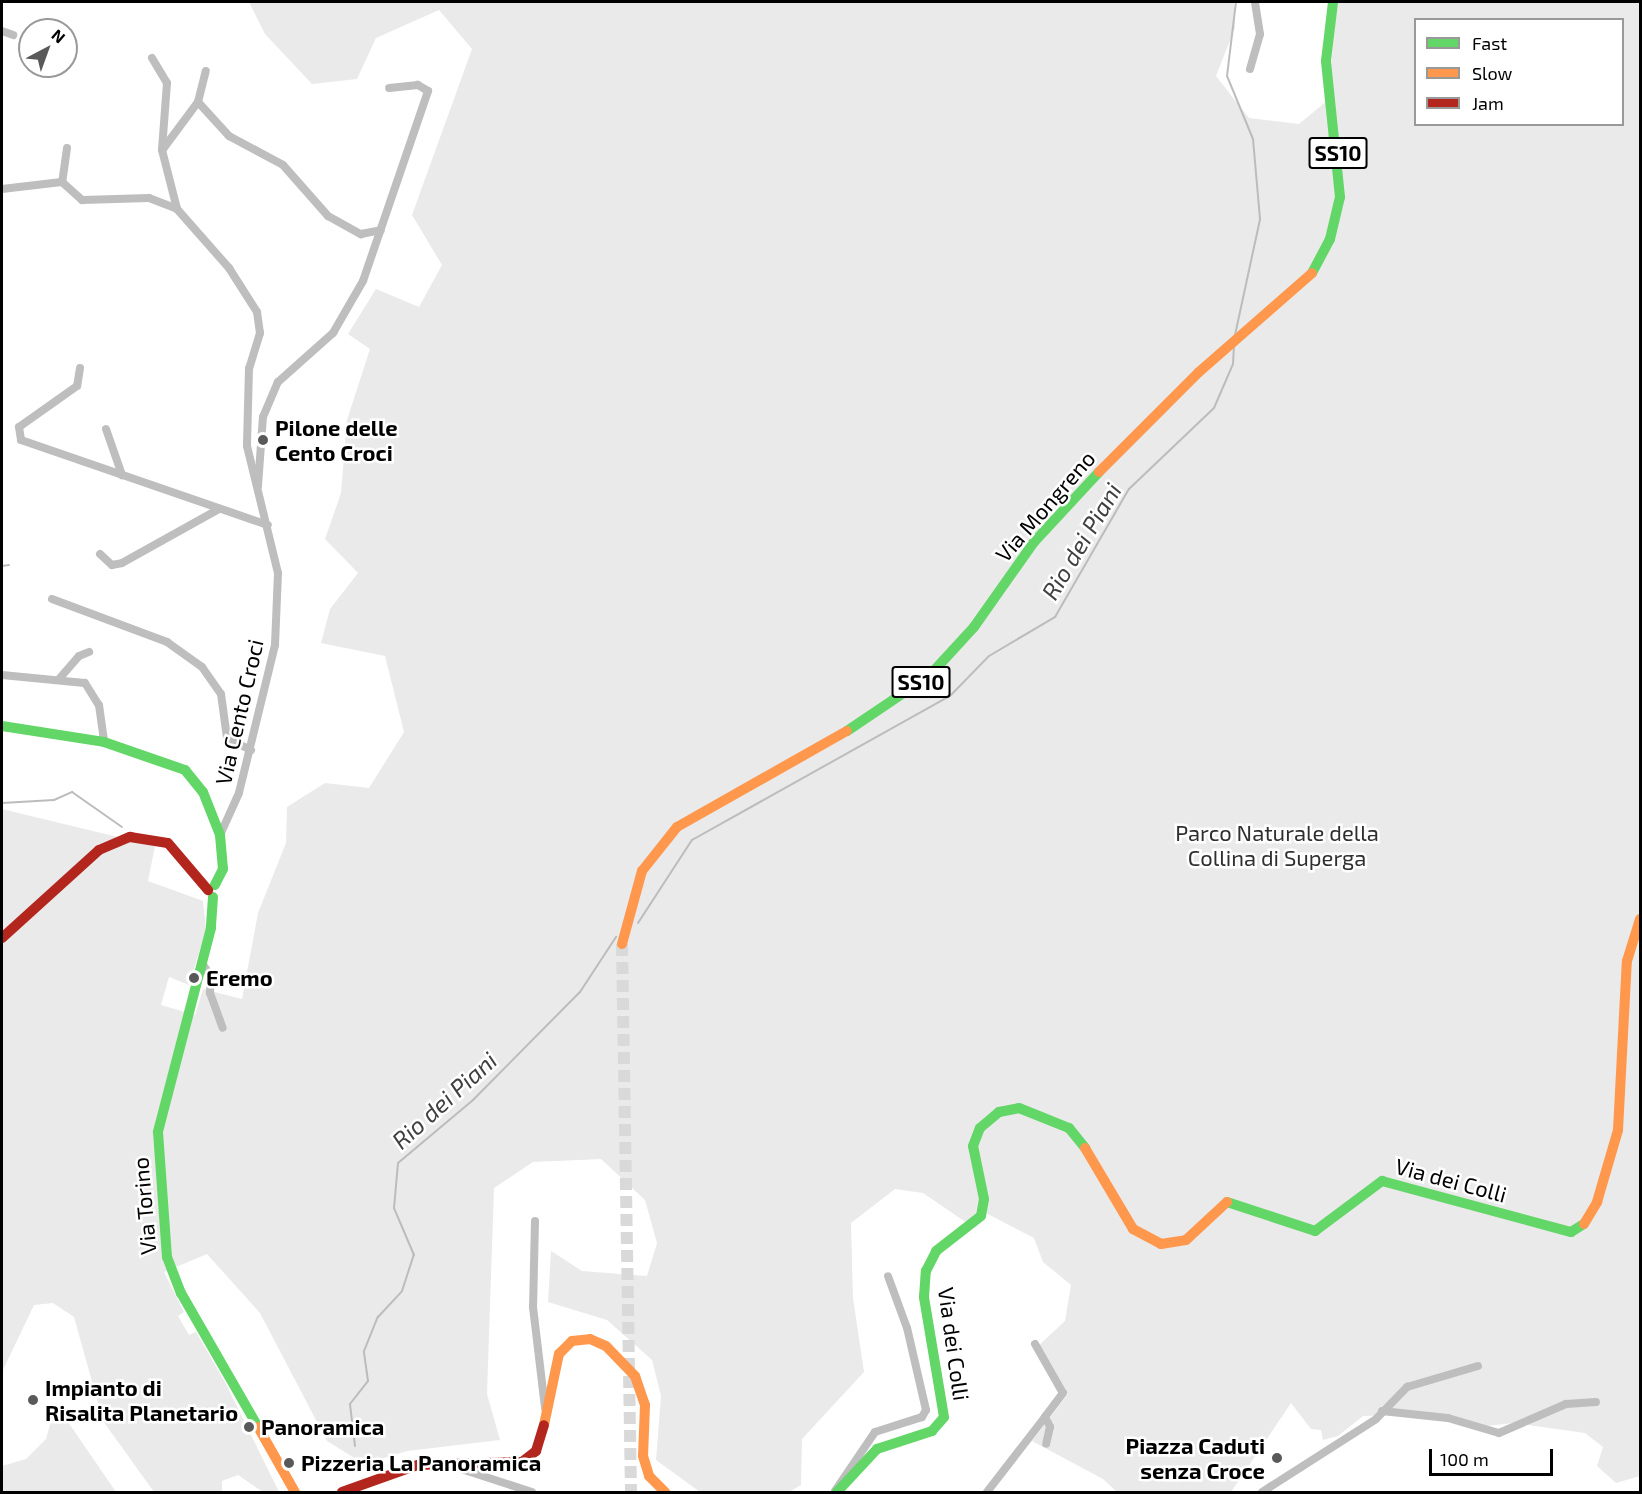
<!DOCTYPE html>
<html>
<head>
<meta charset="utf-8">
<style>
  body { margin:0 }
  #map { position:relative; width:1642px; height:1494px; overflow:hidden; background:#fff; font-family:"Exo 2",sans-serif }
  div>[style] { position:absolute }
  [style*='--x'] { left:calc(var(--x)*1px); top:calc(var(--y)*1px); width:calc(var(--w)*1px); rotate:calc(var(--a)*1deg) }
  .green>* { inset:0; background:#eaeaea }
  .stream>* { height:2px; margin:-1px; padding:0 1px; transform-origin:1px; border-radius:1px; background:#bcbcbc }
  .primary-tunnel>* { height:12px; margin-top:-6px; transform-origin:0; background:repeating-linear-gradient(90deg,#d9d9d9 0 12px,transparent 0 18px) }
  .street>* { height:8px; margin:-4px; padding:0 4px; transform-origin:4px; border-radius:4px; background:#bebebe }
  .fast>* { height:10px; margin:-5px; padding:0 5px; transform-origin:5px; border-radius:5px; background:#63d668 }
  .slow>* { height:10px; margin:-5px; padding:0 5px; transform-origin:5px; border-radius:5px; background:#ff974d }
  .jam>* { height:10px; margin:-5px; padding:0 5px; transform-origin:5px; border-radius:5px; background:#b3261e }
  .dots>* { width:16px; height:16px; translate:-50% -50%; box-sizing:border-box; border:3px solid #fff; border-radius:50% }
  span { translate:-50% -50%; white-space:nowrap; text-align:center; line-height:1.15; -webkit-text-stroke:5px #fff; paint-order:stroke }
  .shield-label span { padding:2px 4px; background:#fff; border:2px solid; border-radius:4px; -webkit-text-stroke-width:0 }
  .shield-label { font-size:21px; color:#000; font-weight:700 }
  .poi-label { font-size:22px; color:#000; font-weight:700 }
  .left { translate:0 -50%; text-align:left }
  .right { translate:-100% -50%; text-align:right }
  .street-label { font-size:22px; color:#000 }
  .park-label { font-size:22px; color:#2f2f2f }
  .water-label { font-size:24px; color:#404040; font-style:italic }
  .frame { position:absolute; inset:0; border:3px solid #000; pointer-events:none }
  .legend { position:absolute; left:1414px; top:18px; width:210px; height:108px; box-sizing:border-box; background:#fff; border:2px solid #999; margin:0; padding:8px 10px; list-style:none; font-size:18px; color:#000 }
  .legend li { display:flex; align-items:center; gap:12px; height:30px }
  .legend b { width:30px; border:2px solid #999 }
  .north { position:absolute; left:18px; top:18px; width:60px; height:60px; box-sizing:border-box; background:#fff; border:2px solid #999; border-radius:50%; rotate:41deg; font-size:16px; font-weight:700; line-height:24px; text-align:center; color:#000 }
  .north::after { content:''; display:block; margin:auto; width:21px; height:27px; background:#595959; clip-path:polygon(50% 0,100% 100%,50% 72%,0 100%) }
  .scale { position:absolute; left:1429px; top:1449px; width:124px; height:27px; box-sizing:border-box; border:3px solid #000; border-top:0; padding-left:8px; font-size:18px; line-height:21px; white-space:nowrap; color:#000; -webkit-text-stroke:4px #fff; paint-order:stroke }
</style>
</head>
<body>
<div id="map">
  <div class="green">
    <i style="clip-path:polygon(evenodd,249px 2px,1234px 2px,1235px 28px,1216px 76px,1249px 118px,1299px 124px,1328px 100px,1337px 2px,1640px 2px,1640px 1476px,1616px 1483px,1597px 1466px,1603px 1447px,1585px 1433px,1514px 1423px,1477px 1427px,1418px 1414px,1363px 1416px,1338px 1436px,1323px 1440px,1321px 1430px,1311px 1429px,1291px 1403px,1231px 1492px,1117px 1492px,1103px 1479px,1032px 1441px,1068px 1394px,1047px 1371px,1037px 1347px,1065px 1321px,1071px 1285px,1043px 1262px,1034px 1238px,980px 1210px,973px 1227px,923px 1193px,895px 1189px,851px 1223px,853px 1298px,864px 1372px,802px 1439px,801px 1485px,789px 1492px,700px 1492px,656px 1460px,661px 1396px,652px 1360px,607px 1320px,548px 1302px,551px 1251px,582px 1271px,647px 1276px,657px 1243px,645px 1200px,601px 1159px,533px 1162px,494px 1188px,487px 1394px,500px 1440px,407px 1451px,364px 1464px,327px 1441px,260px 1313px,207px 1254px,164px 1272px,184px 1312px,178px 1316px,189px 1335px,196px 1332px,226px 1384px,279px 1492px,263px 1492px,238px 1475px,222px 1481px,222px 1492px,154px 1492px,103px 1421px,74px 1317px,53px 1303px,34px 1305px,2px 1372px,2px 809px,155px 846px,148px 881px,203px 901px,206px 930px,189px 985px,169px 977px,161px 1005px,195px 1015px,203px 989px,242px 999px,258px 913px,286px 843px,287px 807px,325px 783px,369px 788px,404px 732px,385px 656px,321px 643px,330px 609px,358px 573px,325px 539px,341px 493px,347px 420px,370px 349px,348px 334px,376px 289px,419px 307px,442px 265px,412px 215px,472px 49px,439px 10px,376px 38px,357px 79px,312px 84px,265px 34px,249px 2px,1416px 20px,1622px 20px,1622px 124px,1416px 124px,1416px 20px)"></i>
    <i style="clip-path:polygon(66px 1419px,116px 1492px,2px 1492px,2px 1466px,26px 1459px,46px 1439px,51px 1421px)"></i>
  </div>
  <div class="stream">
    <i style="--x:1235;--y:335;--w:119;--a:-77.8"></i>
    <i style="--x:1260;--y:219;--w:80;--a:-95"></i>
    <i style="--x:1253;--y:139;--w:68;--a:-112.4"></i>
    <i style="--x:1227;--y:76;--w:75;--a:-83.1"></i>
    <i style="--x:2;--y:566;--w:7;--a:-8"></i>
    <i style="--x:2;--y:803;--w:52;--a:-3.3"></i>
    <i style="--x:54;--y:800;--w:20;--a:-24"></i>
    <i style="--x:72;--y:792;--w:61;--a:35"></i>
    <i style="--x:638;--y:923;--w:99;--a:-57"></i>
    <i style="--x:692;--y:840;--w:295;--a:-29.2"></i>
    <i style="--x:950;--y:696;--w:56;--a:-45.7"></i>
    <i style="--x:989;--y:656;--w:77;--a:-30.6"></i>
    <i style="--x:1055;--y:617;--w:148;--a:-60"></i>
    <i style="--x:1129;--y:489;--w:117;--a:-43.6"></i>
    <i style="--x:1214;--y:408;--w:48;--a:-66.6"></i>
    <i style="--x:1233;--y:364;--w:17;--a:-87"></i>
    <i style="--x:355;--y:1446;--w:42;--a:-96.8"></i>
    <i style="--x:350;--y:1404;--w:29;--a:-52"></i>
    <i style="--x:368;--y:1381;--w:30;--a:-98"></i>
    <i style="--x:364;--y:1351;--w:37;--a:-68"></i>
    <i style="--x:378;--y:1317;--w:35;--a:-47"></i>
    <i style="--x:402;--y:1291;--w:38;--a:-72"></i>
    <i style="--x:414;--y:1255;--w:51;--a:-113.1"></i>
    <i style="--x:394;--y:1208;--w:45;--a:-84.9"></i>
    <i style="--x:398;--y:1163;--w:98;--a:-40"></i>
    <i style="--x:473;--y:1100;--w:152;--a:-45.3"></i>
    <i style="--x:580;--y:992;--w:66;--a:-56.8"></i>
  </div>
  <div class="primary-tunnel">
    <i style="--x:622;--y:944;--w:548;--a:89.06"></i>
  </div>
  <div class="street">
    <i style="--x:2;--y:31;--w:12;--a:20"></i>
    <i style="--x:152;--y:58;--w:29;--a:59"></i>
    <i style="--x:167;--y:83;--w:67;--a:94.3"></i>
    <i style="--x:162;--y:150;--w:61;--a:75.7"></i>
    <i style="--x:177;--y:209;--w:79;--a:48.6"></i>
    <i style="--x:229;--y:268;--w:52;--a:57.5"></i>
    <i style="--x:257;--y:312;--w:21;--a:82"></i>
    <i style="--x:260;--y:333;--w:37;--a:107"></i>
    <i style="--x:249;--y:368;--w:78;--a:91.5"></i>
    <i style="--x:247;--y:446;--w:131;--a:76.3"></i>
    <i style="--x:278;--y:573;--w:72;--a:92.4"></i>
    <i style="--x:275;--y:645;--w:152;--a:103.7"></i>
    <i style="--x:239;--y:793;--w:46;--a:114.3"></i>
    <i style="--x:1250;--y:69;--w:36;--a:-74"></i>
    <i style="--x:1260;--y:34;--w:32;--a:-99"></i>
    <i style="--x:198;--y:102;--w:32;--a:-76"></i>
    <i style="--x:67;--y:148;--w:34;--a:98"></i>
    <i style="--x:62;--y:182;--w:27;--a:42"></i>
    <i style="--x:82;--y:200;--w:67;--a:-1.7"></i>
    <i style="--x:149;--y:198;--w:30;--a:21"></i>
    <i style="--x:163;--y:149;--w:59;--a:-53.3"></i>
    <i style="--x:198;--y:102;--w:46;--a:47.6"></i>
    <i style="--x:229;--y:136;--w:61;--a:28.2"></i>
    <i style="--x:283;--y:165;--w:68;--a:48.6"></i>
    <i style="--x:328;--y:216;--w:38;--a:29"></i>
    <i style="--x:361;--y:234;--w:20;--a:-11"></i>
    <i style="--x:2;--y:189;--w:60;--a:-6.7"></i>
    <i style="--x:80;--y:368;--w:18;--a:99"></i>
    <i style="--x:77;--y:386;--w:71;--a:144.7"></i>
    <i style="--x:19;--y:427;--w:13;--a:81"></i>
    <i style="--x:21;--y:440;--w:261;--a:19"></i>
    <i style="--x:106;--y:429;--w:49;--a:70.8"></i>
    <i style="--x:258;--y:486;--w:69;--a:-85.9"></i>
    <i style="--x:263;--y:417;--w:38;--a:-67"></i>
    <i style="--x:278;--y:382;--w:74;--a:-41.7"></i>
    <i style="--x:333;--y:333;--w:60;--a:-60"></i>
    <i style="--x:363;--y:281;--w:201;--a:-71.1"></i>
    <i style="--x:428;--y:91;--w:12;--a:-149"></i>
    <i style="--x:418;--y:85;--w:29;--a:174"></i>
    <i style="--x:100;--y:554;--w:16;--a:43"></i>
    <i style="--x:112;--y:565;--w:10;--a:-11"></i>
    <i style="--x:122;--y:563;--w:111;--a:-29.1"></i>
    <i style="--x:52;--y:599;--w:123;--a:20.5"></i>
    <i style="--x:167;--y:642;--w:43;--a:35.5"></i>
    <i style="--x:202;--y:667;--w:33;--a:55"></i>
    <i style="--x:221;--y:694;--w:44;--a:82.2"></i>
    <i style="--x:227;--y:738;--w:27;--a:27"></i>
    <i style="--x:2;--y:675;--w:83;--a:5.5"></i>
    <i style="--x:85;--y:683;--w:26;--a:58"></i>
    <i style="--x:99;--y:705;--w:37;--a:82"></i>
    <i style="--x:59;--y:679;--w:30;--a:-49"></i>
    <i style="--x:79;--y:656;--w:11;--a:-22"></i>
    <i style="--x:202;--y:963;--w:17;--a:57"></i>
    <i style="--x:211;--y:977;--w:16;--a:94"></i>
    <i style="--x:210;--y:993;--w:37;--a:70"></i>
    <i style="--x:535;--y:1221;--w:86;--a:91.3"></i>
    <i style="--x:533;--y:1307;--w:102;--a:83.2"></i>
    <i style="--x:1035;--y:1344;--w:56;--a:60.3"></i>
    <i style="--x:1063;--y:1393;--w:30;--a:127"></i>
    <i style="--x:1382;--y:1411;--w:66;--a:6.1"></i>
    <i style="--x:1448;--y:1418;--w:53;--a:16.4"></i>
    <i style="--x:1499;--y:1433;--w:73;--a:-23.4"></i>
    <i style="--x:1566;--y:1404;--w:30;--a:-4"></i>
    <i style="--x:452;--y:1466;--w:84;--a:18"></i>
    <i style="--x:835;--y:1491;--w:71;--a:-55.9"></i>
    <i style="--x:875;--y:1432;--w:49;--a:-17.7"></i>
    <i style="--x:922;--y:1417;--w:8;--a:-60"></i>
    <i style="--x:926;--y:1410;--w:84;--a:-103"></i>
    <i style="--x:907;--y:1328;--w:55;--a:-110.1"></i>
    <i style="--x:987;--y:1492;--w:95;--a:-52.3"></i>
    <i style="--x:1045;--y:1417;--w:11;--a:63"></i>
    <i style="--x:1050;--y:1427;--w:17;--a:103"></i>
    <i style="--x:1262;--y:1492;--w:135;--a:-32.6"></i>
    <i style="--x:1376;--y:1419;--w:45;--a:-45.9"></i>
    <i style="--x:1407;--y:1387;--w:74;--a:-16.5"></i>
  </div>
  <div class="fast">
    <i style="--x:1312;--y:273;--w:38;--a:-62"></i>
    <i style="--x:1330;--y:239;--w:43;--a:-76.6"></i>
    <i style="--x:1340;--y:197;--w:137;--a:-95.9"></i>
    <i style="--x:1326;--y:61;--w:59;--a:-83.2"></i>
    <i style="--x:2;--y:726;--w:103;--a:8.9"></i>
    <i style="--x:104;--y:742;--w:86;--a:19.1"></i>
    <i style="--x:185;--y:770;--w:28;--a:51"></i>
    <i style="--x:203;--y:792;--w:46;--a:68.4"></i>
    <i style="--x:220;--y:835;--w:34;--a:85"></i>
    <i style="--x:223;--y:869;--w:18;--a:117"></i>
    <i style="--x:847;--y:731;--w:100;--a:-34"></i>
    <i style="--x:930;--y:675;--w:65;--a:-47.5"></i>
    <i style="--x:974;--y:627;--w:104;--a:-54.8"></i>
    <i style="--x:1034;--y:542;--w:96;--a:-47.1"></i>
    <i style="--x:213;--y:897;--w:31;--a:94"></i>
    <i style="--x:211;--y:928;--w:211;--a:104.6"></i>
    <i style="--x:158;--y:1132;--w:125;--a:85.9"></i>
    <i style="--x:167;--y:1257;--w:39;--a:69"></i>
    <i style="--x:181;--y:1293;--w:155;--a:60.1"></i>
    <i style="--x:1227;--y:1202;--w:93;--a:18.2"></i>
    <i style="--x:1315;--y:1231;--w:84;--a:-36.7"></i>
    <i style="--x:1382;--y:1181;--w:196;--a:15.1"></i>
    <i style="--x:1571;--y:1232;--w:15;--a:-32"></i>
    <i style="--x:837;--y:1492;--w:59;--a:-47.1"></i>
    <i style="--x:877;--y:1449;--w:58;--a:-18.1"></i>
    <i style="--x:932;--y:1431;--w:18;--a:-49"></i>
    <i style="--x:944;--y:1417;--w:122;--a:-99.5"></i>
    <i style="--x:924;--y:1297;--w:26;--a:-86"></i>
    <i style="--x:926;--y:1271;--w:22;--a:-63"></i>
    <i style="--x:936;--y:1251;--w:57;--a:-37.9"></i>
    <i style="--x:981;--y:1216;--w:17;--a:-80"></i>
    <i style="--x:984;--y:1199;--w:54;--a:-101.7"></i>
    <i style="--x:973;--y:1146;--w:19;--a:-69"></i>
    <i style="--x:980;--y:1128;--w:25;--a:-40"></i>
    <i style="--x:999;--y:1112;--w:20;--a:-11"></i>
    <i style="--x:1019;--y:1108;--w:54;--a:21.8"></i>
    <i style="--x:1069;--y:1128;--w:26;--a:51"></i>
  </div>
  <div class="slow">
    <i style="--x:1099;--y:472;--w:141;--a:-45"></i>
    <i style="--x:1199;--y:372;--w:150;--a:-41.2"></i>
    <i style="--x:622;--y:944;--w:76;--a:-74.7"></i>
    <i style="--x:642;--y:871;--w:56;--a:-51.5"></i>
    <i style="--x:677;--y:827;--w:195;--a:-29.5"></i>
    <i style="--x:1085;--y:1148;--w:94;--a:59.3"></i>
    <i style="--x:1133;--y:1229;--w:32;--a:28"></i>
    <i style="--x:1161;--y:1244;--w:25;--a:-9"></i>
    <i style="--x:1186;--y:1240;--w:56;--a:-42.8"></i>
    <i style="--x:1584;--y:1224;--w:26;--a:-59"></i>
    <i style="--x:1597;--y:1202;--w:75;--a:-73.7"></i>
    <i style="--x:1618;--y:1130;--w:169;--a:-87"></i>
    <i style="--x:1627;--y:961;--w:44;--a:-72.8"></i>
    <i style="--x:544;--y:1425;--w:73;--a:-78.1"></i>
    <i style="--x:559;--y:1354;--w:18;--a:-45"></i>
    <i style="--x:572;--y:1341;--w:18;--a:-6"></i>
    <i style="--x:590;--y:1339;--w:17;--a:24"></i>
    <i style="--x:606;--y:1346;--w:42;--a:46"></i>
    <i style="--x:635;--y:1376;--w:31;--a:71"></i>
    <i style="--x:645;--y:1405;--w:51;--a:92.2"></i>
    <i style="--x:643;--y:1456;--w:21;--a:73"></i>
    <i style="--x:649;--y:1476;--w:23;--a:45"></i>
    <i style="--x:258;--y:1427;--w:75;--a:60.4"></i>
  </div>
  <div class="jam">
    <i style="--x:2;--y:938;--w:131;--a:-42.2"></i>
    <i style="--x:99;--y:850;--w:34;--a:-23"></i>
    <i style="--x:130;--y:837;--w:38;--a:9"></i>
    <i style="--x:168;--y:843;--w:62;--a:49.6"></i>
    <i style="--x:342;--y:1492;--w:81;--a:-19.6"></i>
    <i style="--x:418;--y:1465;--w:104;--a:-1.7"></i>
    <i style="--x:522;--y:1462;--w:18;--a:-38"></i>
    <i style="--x:536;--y:1451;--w:27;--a:-73"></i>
  </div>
  <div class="dots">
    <i style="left:263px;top:440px;background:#595959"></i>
    <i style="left:194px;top:978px;background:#595959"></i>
    <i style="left:33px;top:1400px;background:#595959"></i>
    <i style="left:249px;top:1427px;background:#595959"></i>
    <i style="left:1277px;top:1458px;background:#595959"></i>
    <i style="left:289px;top:1463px;background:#595959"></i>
  </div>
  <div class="shield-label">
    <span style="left:1338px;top:153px">SS10</span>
    <span style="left:921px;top:682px">SS10</span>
  </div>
  <div class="poi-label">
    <span class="left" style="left:275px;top:440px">Pilone delle<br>Cento Croci</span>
    <span class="left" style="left:206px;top:978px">Eremo</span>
    <span class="left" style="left:45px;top:1400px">Impianto di<br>Risalita Planetario</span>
    <span class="left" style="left:261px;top:1427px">Panoramica</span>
    <span class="right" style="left:1265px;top:1458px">Piazza Caduti<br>senza Croce</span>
    <span class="left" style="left:301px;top:1463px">Pizzeria La Panoramica</span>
  </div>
  <div class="street-label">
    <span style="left:1045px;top:506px;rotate:-49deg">Via Mongreno</span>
    <span style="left:239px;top:712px;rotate:-77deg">Via Cento Croci</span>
    <span style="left:1451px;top:1180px;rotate:15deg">Via dei Colli</span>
    <span style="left:144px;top:1206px;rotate:-95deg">Via Torino</span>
    <span style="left:954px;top:1344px;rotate:82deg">Via dei Colli</span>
  </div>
  <div class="park-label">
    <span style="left:1277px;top:845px">Parco Naturale della<br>Collina di Superga</span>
  </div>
  <div class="water-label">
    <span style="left:1081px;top:541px;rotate:-59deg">Rio dei Piani</span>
    <span style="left:444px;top:1100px;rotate:-42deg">Rio dei Piani</span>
  </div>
  <div class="frame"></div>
  <ul class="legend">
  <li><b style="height:8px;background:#63d668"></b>Fast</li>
  <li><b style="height:8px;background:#ff974d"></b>Slow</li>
  <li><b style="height:8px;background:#b3261e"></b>Jam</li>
  </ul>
  <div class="north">N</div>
  <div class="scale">100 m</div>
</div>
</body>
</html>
